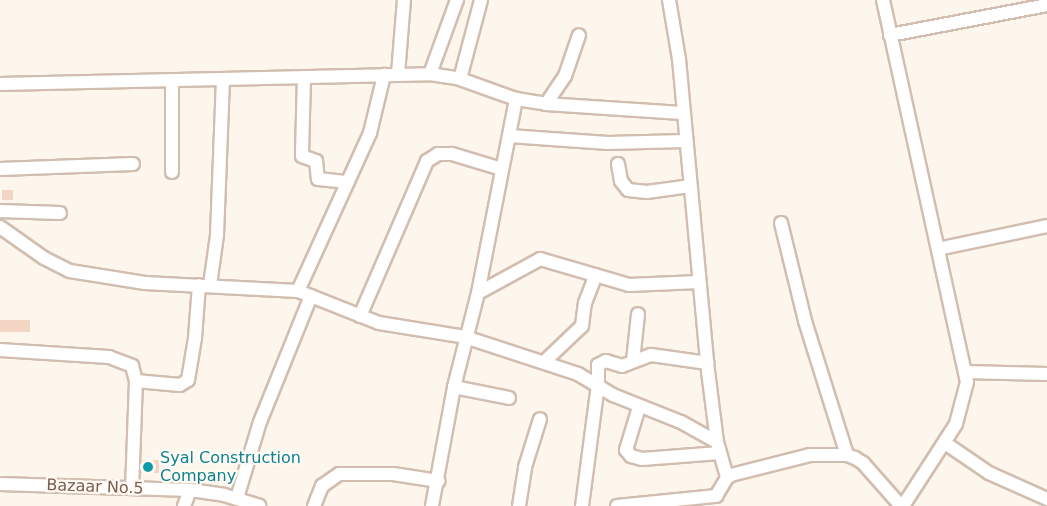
<!DOCTYPE html>
<html>
<head>
<meta charset="utf-8">
<style>
  body { margin:0 }
  #map { position:relative; width:1047px; height:506px; overflow:hidden; background:#fdf6ec; font-family:"DejaVu Sans",sans-serif }
  div>[style] { position:absolute }
  [style*='--x'] { left:calc(var(--x)*1px); top:calc(var(--y)*1px); width:calc(var(--w)*1px); rotate:calc(var(--a)*1deg) }
  .building>* { inset:0; background:#f3d5c3; transform-origin:0 0 }
  .roads { filter:drop-shadow(2px 0 #d1beb0) drop-shadow(-2px 0 #d1beb0) drop-shadow(0 2px #d1beb0) drop-shadow(0 -2px #d1beb0) }
  .minor>* { height:12px; margin:-6px; padding:0 6px; transform-origin:6px; border-radius:6px; background:#fff }
  .dots>* { width:16px; height:16px; translate:-50% -50%; box-sizing:border-box; border:3px solid #fffaf3; border-radius:50% }
  span { translate:-50% -50%; white-space:nowrap; text-align:center; line-height:1.15; -webkit-text-stroke:4.5px #fffaf3; paint-order:stroke }
  .culture-label { font-size:16px; color:#0d838f }
  .left { translate:0 -50%; text-align:left }
  .street-label { font-size:16px; color:#7a5c4d }
</style>
</head>
<body>
<div id="map">
  <div class="building">
    <i style="left:2px;top:190px;width:11px;height:10px"></i>
    <i style="left:0;top:320px;width:30px;height:12px"></i>
    <i style="left:139px;top:460px;width:20px;height:13px"></i>
  </div>
  <div class="roads">
    <div class="minor">
      <i style="--x:669;--y:0;--w:60;--a:80.4"></i>
      <i style="--x:679;--y:59;--w:305;--a:84.7"></i>
      <i style="--x:707;--y:363;--w:80;--a:82.8"></i>
      <i style="--x:717;--y:442;--w:37;--a:74"></i>
      <i style="--x:883;--y:0;--w:391;--a:77.6"></i>
      <i style="--x:967;--y:382;--w:43;--a:104.7"></i>
      <i style="--x:956;--y:424;--w:98;--a:122.9"></i>
      <i style="--x:890;--y:35;--w:160;--a:-10.8"></i>
      <i style="--x:398;--y:74;--w:74;--a:-85.4"></i>
      <i style="--x:430;--y:74;--w:79;--a:-70"></i>
      <i style="--x:304;--y:77;--w:79;--a:91.5"></i>
      <i style="--x:302;--y:156;--w:15;--a:20"></i>
      <i style="--x:316;--y:161;--w:18;--a:84"></i>
      <i style="--x:318;--y:179;--w:30;--a:6"></i>
      <i style="--x:460;--y:79;--w:82;--a:-75.1"></i>
      <i style="--x:172;--y:82;--w:90;--a:90"></i>
      <i style="--x:0;--y:84;--w:430;--a:-1.3"></i>
      <i style="--x:430;--y:74;--w:30;--a:9"></i>
      <i style="--x:460;--y:79;--w:59;--a:19.7"></i>
      <i style="--x:516;--y:99;--w:30;--a:9"></i>
      <i style="--x:546;--y:104;--w:136;--a:3.8"></i>
      <i style="--x:546;--y:104;--w:34;--a:-56"></i>
      <i style="--x:565;--y:76;--w:43;--a:-71.1"></i>
      <i style="--x:509;--y:136;--w:99;--a:4"></i>
      <i style="--x:608;--y:143;--w:77;--a:-1.5"></i>
      <i style="--x:618;--y:164;--w:17;--a:80"></i>
      <i style="--x:621;--y:181;--w:11;--a:52"></i>
      <i style="--x:628;--y:190;--w:19;--a:6"></i>
      <i style="--x:647;--y:192;--w:43;--a:-7.9"></i>
      <i style="--x:0;--y:169;--w:133;--a:-2.2"></i>
      <i style="--x:0;--y:211;--w:60;--a:1.9"></i>
      <i style="--x:781;--y:223;--w:101;--a:76.2"></i>
      <i style="--x:805;--y:321;--w:140;--a:72.6"></i>
      <i style="--x:0;--y:227;--w:54;--a:35.2"></i>
      <i style="--x:44;--y:258;--w:29;--a:27"></i>
      <i style="--x:70;--y:271;--w:76;--a:9.1"></i>
      <i style="--x:145;--y:283;--w:153;--a:3"></i>
      <i style="--x:298;--y:291;--w:87;--a:21.6"></i>
      <i style="--x:379;--y:323;--w:87;--a:9.2"></i>
      <i style="--x:465;--y:337;--w:119;--a:18.1"></i>
      <i style="--x:578;--y:374;--w:41;--a:31"></i>
      <i style="--x:613;--y:395;--w:73;--a:21.7"></i>
      <i style="--x:681;--y:422;--w:41;--a:29.1"></i>
      <i style="--x:938;--y:249;--w:111;--a:-11.9"></i>
      <i style="--x:210;--y:285;--w:50;--a:-82"></i>
      <i style="--x:217;--y:235;--w:155;--a:-87.8"></i>
      <i style="--x:298;--y:291;--w:174;--a:-65.5"></i>
      <i style="--x:370;--y:133;--w:60;--a:-76.4"></i>
      <i style="--x:478;--y:293;--w:71;--a:-28.7"></i>
      <i style="--x:540;--y:259;--w:93;--a:16.3"></i>
      <i style="--x:629;--y:285;--w:70;--a:-2.5"></i>
      <i style="--x:360;--y:316;--w:169;--a:-66.6"></i>
      <i style="--x:427;--y:161;--w:13;--a:-32"></i>
      <i style="--x:438;--y:154;--w:14;--a:0"></i>
      <i style="--x:452;--y:154;--w:52;--a:16.7"></i>
      <i style="--x:0;--y:350;--w:109;--a:3.7"></i>
      <i style="--x:109;--y:357;--w:25;--a:21"></i>
      <i style="--x:132;--y:366;--w:16;--a:75"></i>
      <i style="--x:136;--y:381;--w:107;--a:92.1"></i>
      <i style="--x:633;--y:361;--w:47;--a:-83.9"></i>
      <i style="--x:544;--y:362;--w:52;--a:-43.5"></i>
      <i style="--x:582;--y:326;--w:23;--a:-83"></i>
      <i style="--x:585;--y:303;--w:30;--a:-69"></i>
      <i style="--x:965;--y:372;--w:82;--a:1.4"></i>
      <i style="--x:136;--y:381;--w:44;--a:5.2"></i>
      <i style="--x:180;--y:385;--w:9;--a:-32"></i>
      <i style="--x:188;--y:380;--w:43;--a:-80.5"></i>
      <i style="--x:195;--y:338;--w:53;--a:-85.7"></i>
      <i style="--x:454;--y:387;--w:56;--a:11.3"></i>
      <i style="--x:639;--y:407;--w:45;--a:106.8"></i>
      <i style="--x:626;--y:450;--w:8;--a:50"></i>
      <i style="--x:631;--y:456;--w:11;--a:15"></i>
      <i style="--x:642;--y:459;--w:78;--a:-4.4"></i>
      <i style="--x:945;--y:443;--w:53;--a:34.3"></i>
      <i style="--x:989;--y:473;--w:64;--a:24.1"></i>
      <i style="--x:0;--y:484;--w:190;--a:1.8"></i>
      <i style="--x:190;--y:490;--w:34;--a:8"></i>
      <i style="--x:224;--y:495;--w:37;--a:17"></i>
      <i style="--x:237;--y:498;--w:79;--a:-73.2"></i>
      <i style="--x:260;--y:422;--w:136;--a:-68"></i>
      <i style="--x:184;--y:506;--w:17;--a:-69"></i>
      <i style="--x:314;--y:506;--w:22;--a:-68"></i>
      <i style="--x:322;--y:486;--w:21;--a:-35"></i>
      <i style="--x:339;--y:474;--w:54;--a:0"></i>
      <i style="--x:393;--y:474;--w:46;--a:8.8"></i>
      <i style="--x:432;--y:506;--w:121;--a:-79.5"></i>
      <i style="--x:454;--y:387;--w:97;--a:-75.7"></i>
      <i style="--x:478;--y:293;--w:198;--a:-78.9"></i>
      <i style="--x:519;--y:506;--w:39;--a:-81"></i>
      <i style="--x:525;--y:467;--w:50;--a:-72.6"></i>
      <i style="--x:582;--y:506;--w:123;--a:-82.5"></i>
      <i style="--x:598;--y:384;--w:19;--a:-90"></i>
      <i style="--x:598;--y:365;--w:9;--a:-27"></i>
      <i style="--x:606;--y:361;--w:17;--a:17"></i>
      <i style="--x:622;--y:366;--w:31;--a:-21"></i>
      <i style="--x:651;--y:355;--w:57;--a:8.1"></i>
      <i style="--x:617;--y:506;--w:100;--a:-5.8"></i>
      <i style="--x:716;--y:496;--w:21;--a:-59"></i>
      <i style="--x:727;--y:478;--w:5;--a:-37"></i>
      <i style="--x:731;--y:475;--w:81;--a:-14.2"></i>
      <i style="--x:810;--y:455;--w:37;--a:0"></i>
      <i style="--x:847;--y:455;--w:9;--a:21"></i>
      <i style="--x:855;--y:458;--w:9;--a:32"></i>
      <i style="--x:863;--y:463;--w:57;--a:48.5"></i>
    </div>
  </div>
  <div class="dots">
    <i style="left:148px;top:467px;background:#0f9aa8"></i>
  </div>
  <div class="culture-label">
    <span class="left" style="left:160px;top:467px">Syal Construction<br>Company</span>
  </div>
  <div class="street-label">
    <span style="left:95px;top:487px;rotate:2deg">Bazaar No.5</span>
  </div>
</div>
</body>
</html>
